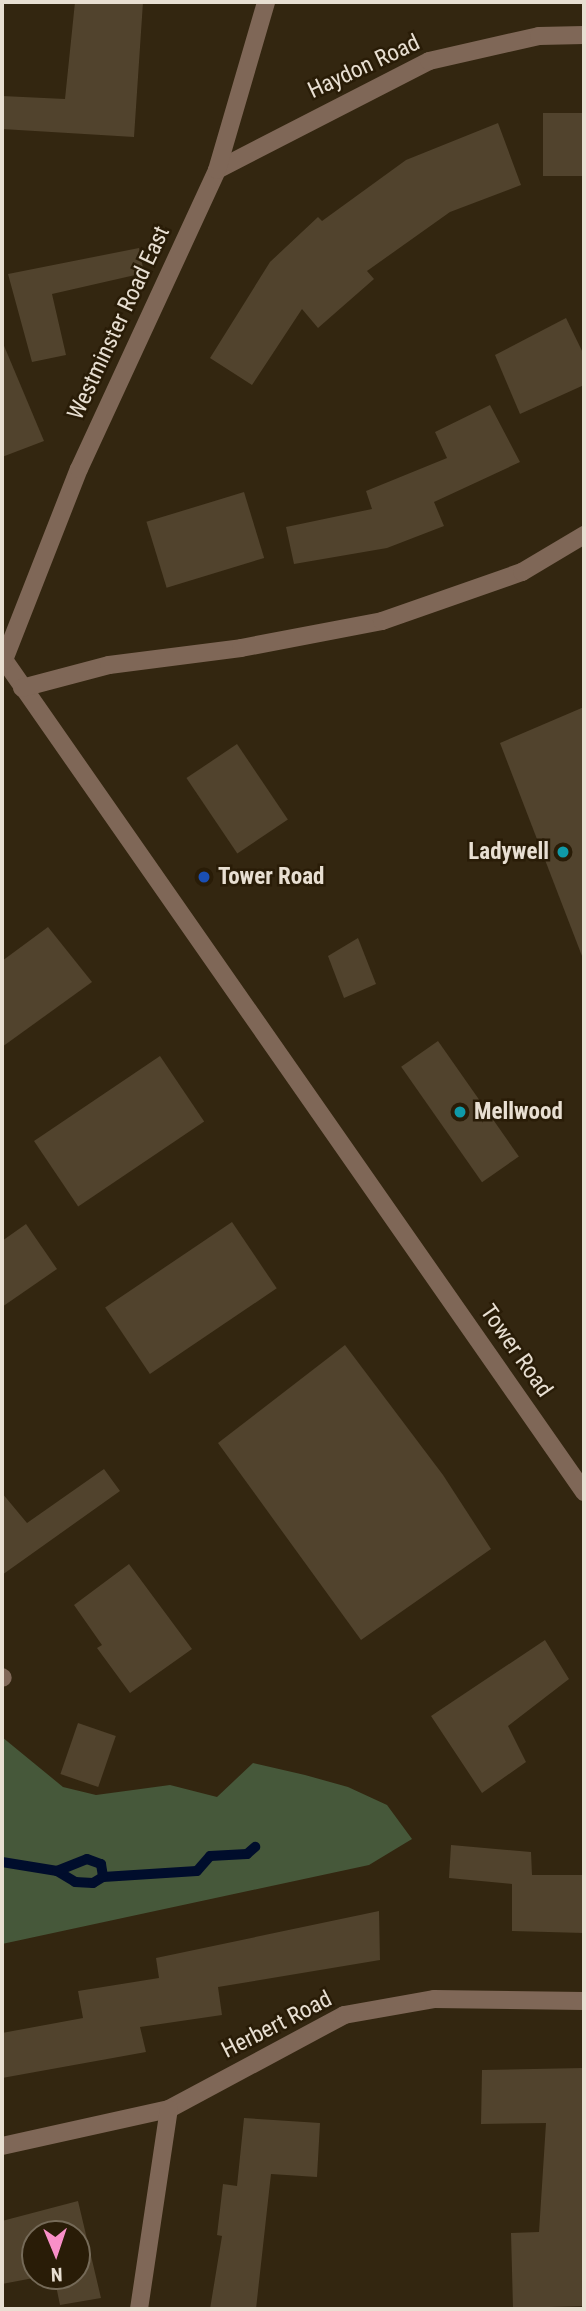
<!DOCTYPE html>
<html>
<head>
<meta charset="utf-8">
<style>
  body { margin:0 }
  #map { position:relative; width:586px; height:2311px; overflow:hidden; background:#332610; font-family:"Roboto Condensed",sans-serif }
  div>[style] { position:absolute }
  [style*='--x'] { left:calc(var(--x)*1px); top:calc(var(--y)*1px); width:calc(var(--w)*1px); rotate:calc(var(--a)*1deg) }
  .green>* { inset:0; background:#46583a }
  .stream>* { height:10px; margin:-5px; padding:0 5px; transform-origin:5px; border-radius:5px; background:#000d2c }
  .building>* { inset:0; background:#51432d; transform-origin:0 0 }
  .minor>* { height:18px; margin:-9px; padding:0 9px; transform-origin:9px; border-radius:9px; background:#7f6757 }
  .dots>* { width:19px; height:19px; translate:-50% -50%; box-sizing:border-box; border:4px solid #291c07; border-radius:50% }
  span { translate:-50% -50%; white-space:nowrap; text-align:center; line-height:1.15; -webkit-text-stroke:5px #291c07; paint-order:stroke }
  .street-label { font-size:23px; color:#e8dfd2 }
  .poi-label { font-size:23px; color:#e8dfd2; font-weight:700 }
  .right { translate:-100% -50%; text-align:right }
  .left { translate:0 -50%; text-align:left }
  .frame { position:absolute; inset:0; border:4px solid #e8dfd2; pointer-events:none }
  .north { position:absolute; left:21px; top:2220px; width:70px; height:70px; box-sizing:border-box; background:#291c07; border:2px solid #756a58; border-radius:50%; rotate:178deg; font-size:19px; font-weight:700; line-height:28px; text-align:center; color:#e8dfd2 }
  .north::after { content:''; display:block; margin:auto; width:24px; height:32px; background:#f98fc8; clip-path:polygon(50% 0,100% 100%,50% 72%,0 100%) }
</style>
</head>
<body>
<div id="map">
  <div class="green">
    <i style="clip-path:polygon(2px 1737px,63px 1787px,96px 1795px,170px 1785px,217px 1797px,253px 1763px,305px 1775px,348px 1787px,387px 1805px,412px 1839px,369px 1865px,2px 1944px)"></i>
  </div>
  <div class="stream">
    <i style="--x:2;--y:1862;--w:56;--a:9.3"></i>
    <i style="--x:57;--y:1871;--w:21;--a:31"></i>
    <i style="--x:75;--y:1882;--w:18;--a:3"></i>
    <i style="--x:93;--y:1883;--w:12;--a:-31"></i>
    <i style="--x:103;--y:1877;--w:94;--a:-3.7"></i>
    <i style="--x:197;--y:1871;--w:20;--a:-49"></i>
    <i style="--x:210;--y:1856;--w:37;--a:-3"></i>
    <i style="--x:247;--y:1854;--w:11;--a:-41"></i>
    <i style="--x:57;--y:1871;--w:32;--a:-22"></i>
    <i style="--x:87;--y:1859;--w:15;--a:20"></i>
    <i style="--x:101;--y:1864;--w:13;--a:81"></i>
  </div>
  <div class="building">
    <i style="clip-path:polygon(75px 2px,143px 2px,134px 137px,2px 129px,2px 96px,65px 99px)"></i>
    <i style="left:584px;top:113px;width:63px;height:41px;rotate:90deg"></i>
    <i style="clip-path:polygon(498px 123px,521px 185px,450px 212px,367px 271px,374px 279px,318px 328px,302px 309px,252px 385px,210px 358px,270px 262px,318px 217px,322px 221px,406px 160px)"></i>
    <i style="clip-path:polygon(139px 248px,144px 273px,52px 294px,66px 355px,32px 362px,8px 274px)"></i>
    <i style="clip-path:polygon(566px 318px,584px 355px,584px 385px,520px 414px,495px 355px)"></i>
    <i style="clip-path:polygon(2px 341px,44px 441px,2px 457px)"></i>
    <i style="clip-path:polygon(490px 405px,520px 462px,434px 502px,444px 526px,387px 548px,294px 564px,286px 527px,372px 509px,366px 491px,447px 458px,435px 432px)"></i>
    <i style="left:244px;top:492px;width:69px;height:102px;rotate:73deg"></i>
    <i style="clip-path:polygon(584px 707px,584px 956px,582px 956px,500px 743px)"></i>
    <i style="left:237px;top:744px;width:91px;height:61px;rotate:56deg"></i>
    <i style="clip-path:polygon(48px 927px,92px 982px,2px 1047px,2px 961px)"></i>
    <i style="clip-path:polygon(358px 938px,376px 984px,344px 998px,328px 956px)"></i>
    <i style="left:438px;top:1041px;width:141px;height:45px;rotate:55deg"></i>
    <i style="left:160px;top:1056px;width:79px;height:152px;rotate:56deg"></i>
    <i style="left:232px;top:1222px;width:80px;height:153px;rotate:56deg"></i>
    <i style="clip-path:polygon(26px 1224px,57px 1269px,2px 1307px,2px 1241px)"></i>
    <i style="clip-path:polygon(345px 1345px,443px 1475px,491px 1549px,361px 1640px,218px 1443px)"></i>
    <i style="clip-path:polygon(104px 1469px,120px 1491px,2px 1575px,2px 1493px,27px 1523px)"></i>
    <i style="clip-path:polygon(129px 1564px,192px 1649px,130px 1693px,97px 1648px,102px 1645px,74px 1605px)"></i>
    <i style="clip-path:polygon(545px 1640px,569px 1679px,508px 1726px,526px 1762px,482px 1793px,431px 1716px)"></i>
    <i style="left:78px;top:1723px;width:40px;height:54px;rotate:19deg"></i>
    <i style="clip-path:polygon(451px 1845px,531px 1852px,532px 1875px,584px 1875px,584px 1933px,512px 1931px,512px 1884px,449px 1878px)"></i>
    <i style="clip-path:polygon(379px 1911px,380px 1960px,218px 1987px,222px 2015px,140px 2027px,146px 2052px,2px 2078px,2px 2033px,83px 2018px,78px 1991px,159px 1978px,156px 1958px)"></i>
    <i style="clip-path:polygon(584px 2068px,584px 2306px,513px 2308px,511px 2233px,539px 2232px,546px 2123px,481px 2124px,482px 2070px)"></i>
    <i style="clip-path:polygon(244px 2118px,320px 2123px,317px 2177px,271px 2174px,256px 2309px,210px 2309px,222px 2236px,217px 2235px,223px 2184px,237px 2186px)"></i>
    <i style="clip-path:polygon(78px 2201px,101px 2298px,60px 2305px,54px 2276px,77px 2276px,77px 2234px,35px 2234px,35px 2276px,44px 2276px,2px 2284px,2px 2221px)"></i>
  </div>
  <div class="minor">
    <i style="--x:217;--y:170;--w:238;--a:-27.2"></i>
    <i style="--x:429;--y:61;--w:113;--a:-12.8"></i>
    <i style="--x:539;--y:36;--w:45;--a:-1.3"></i>
    <i style="--x:2;--y:657;--w:1018;--a:55.12"></i>
    <i style="--x:4;--y:660;--w:205;--a:-68.6"></i>
    <i style="--x:79;--y:469;--w:329;--a:-65.2"></i>
    <i style="--x:217;--y:170;--w:175;--a:-73.7"></i>
    <i style="--x:22;--y:688;--w:90;--a:-14.8"></i>
    <i style="--x:109;--y:665;--w:133;--a:-7.3"></i>
    <i style="--x:241;--y:648;--w:144;--a:-10.8"></i>
    <i style="--x:382;--y:621;--w:148;--a:-19.3"></i>
    <i style="--x:522;--y:572;--w:72;--a:-30.8"></i>
    <i style="--x:2;--y:1677;--w:1;--a:45"></i>
    <i style="--x:2;--y:2146;--w:171;--a:-12.5"></i>
    <i style="--x:169;--y:2109;--w:199;--a:-28.2"></i>
    <i style="--x:344;--y:2015;--w:91;--a:-10.1"></i>
    <i style="--x:434;--y:1999;--w:150;--a:0.8"></i>
    <i style="--x:139;--y:2309;--w:202;--a:-81.5"></i>
  </div>
  <div class="dots">
    <i style="left:563px;top:852px;background:#0f9aa8"></i>
    <i style="left:204px;top:877px;background:#1a4fb4"></i>
    <i style="left:460px;top:1112px;background:#0f9aa8"></i>
  </div>
  <div class="street-label">
    <span style="left:364px;top:67px;rotate:-25deg">Haydon Road</span>
    <span style="left:119px;top:323px;rotate:-65deg">Westminster Road East</span>
    <span style="left:516px;top:1351px;rotate:55deg">Tower Road</span>
    <span style="left:277px;top:2025px;rotate:-27deg">Herbert Road</span>
  </div>
  <div class="poi-label">
    <span class="right" style="left:549px;top:852px">Ladywell</span>
    <span class="left" style="left:218px;top:877px">Tower Road</span>
    <span class="left" style="left:474px;top:1112px">Mellwood</span>
  </div>
  <div class="frame"></div>
  <div class="north">N</div>
</div>
</body>
</html>
